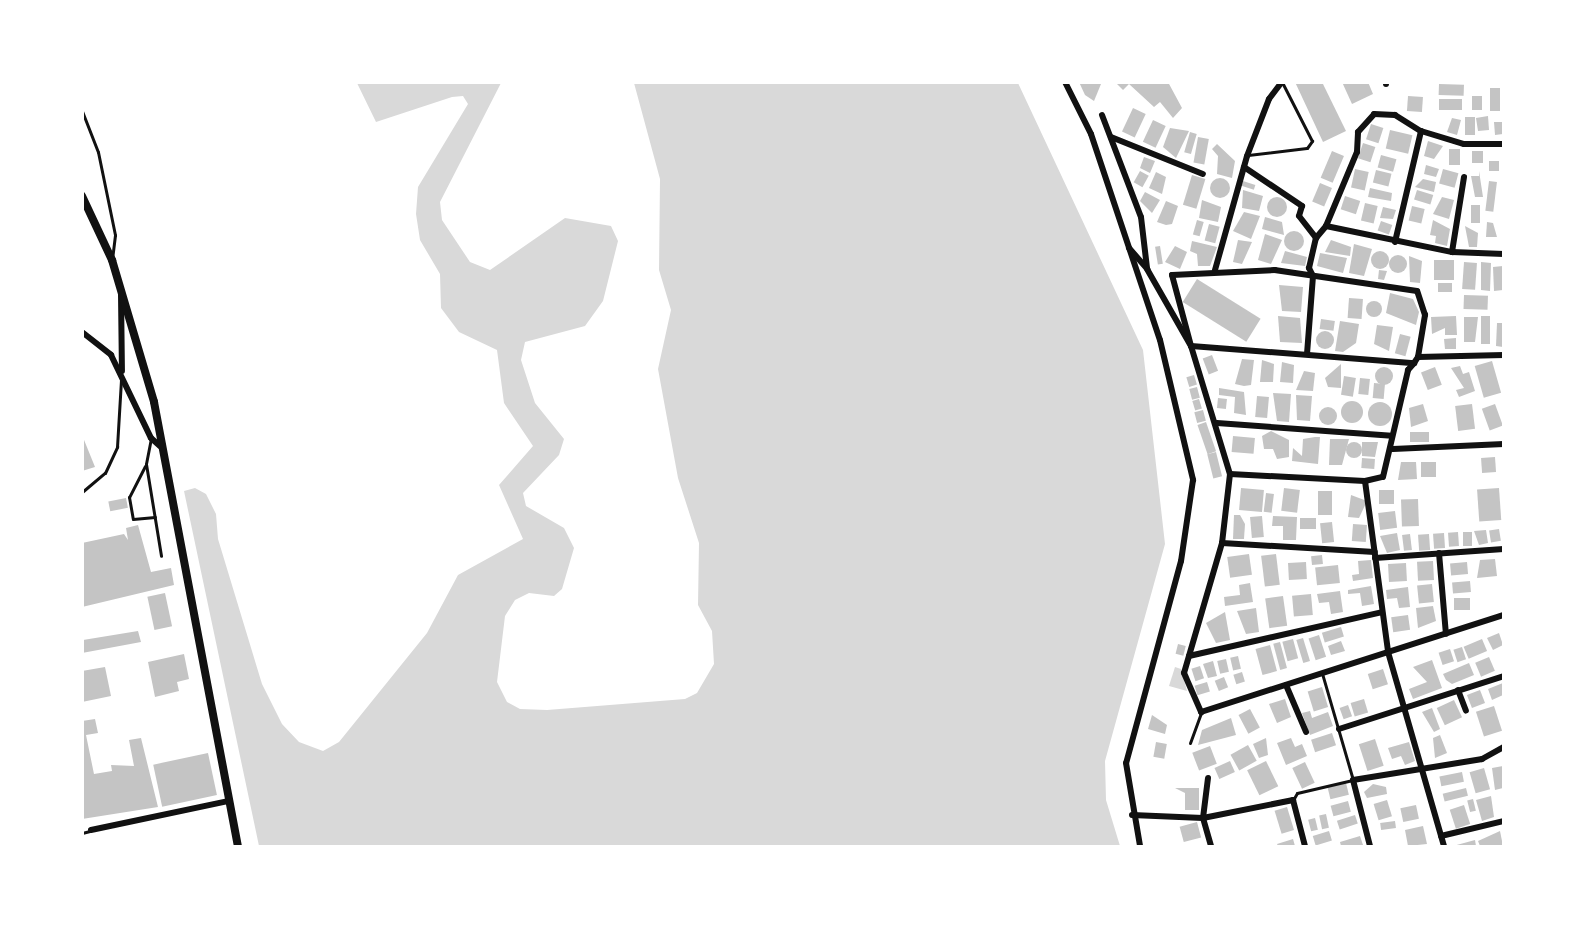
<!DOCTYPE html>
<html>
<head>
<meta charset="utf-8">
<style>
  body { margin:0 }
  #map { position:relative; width:1586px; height:929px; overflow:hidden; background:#fff; font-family:Georgia,serif }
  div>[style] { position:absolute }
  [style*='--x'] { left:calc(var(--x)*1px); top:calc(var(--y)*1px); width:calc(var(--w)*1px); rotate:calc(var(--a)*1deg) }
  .water>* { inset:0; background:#d9d9d9 }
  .building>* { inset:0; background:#c4c4c4; transform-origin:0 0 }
  .round { border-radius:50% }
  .service>* { height:3px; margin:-1.5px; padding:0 1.5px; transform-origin:1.5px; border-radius:1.5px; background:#111 }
  .minor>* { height:6px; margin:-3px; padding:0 3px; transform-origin:3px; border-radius:3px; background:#111 }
  .tertiary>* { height:8px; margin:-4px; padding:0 4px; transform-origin:4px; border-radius:4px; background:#111 }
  span { translate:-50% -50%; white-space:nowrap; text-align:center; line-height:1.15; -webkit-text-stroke:4.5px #fff; paint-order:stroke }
  .frame { position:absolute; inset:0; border:84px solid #fff; pointer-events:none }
</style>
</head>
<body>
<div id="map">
  <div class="water">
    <i style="clip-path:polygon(357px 83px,501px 83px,440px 202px,442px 220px,470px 262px,490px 270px,565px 218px,611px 226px,618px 241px,603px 301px,585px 326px,525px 342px,521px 360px,535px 403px,564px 439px,559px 455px,523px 493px,526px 506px,564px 528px,574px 548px,562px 589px,554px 596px,529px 593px,515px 600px,505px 616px,497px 682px,507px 702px,520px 709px,547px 710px,685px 699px,697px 693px,714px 664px,712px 631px,698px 605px,699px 543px,678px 478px,658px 369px,671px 310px,659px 270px,660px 179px,634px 83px,1018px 83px,1143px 350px,1165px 544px,1105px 761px,1106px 800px,1120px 846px,259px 846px,184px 491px,195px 488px,206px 494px,216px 514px,218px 539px,262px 684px,282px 724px,299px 742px,323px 751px,339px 742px,427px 633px,458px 575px,523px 539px,499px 485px,533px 446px,504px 403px,497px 350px,459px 332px,441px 308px,440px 274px,420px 240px,416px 214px,418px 187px,468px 104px,463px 96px,452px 97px,376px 122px)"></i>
    <i style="clip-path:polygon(1175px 667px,1181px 669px,1187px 691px,1169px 686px)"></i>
  </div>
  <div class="building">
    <i style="clip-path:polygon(1079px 82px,1101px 84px,1094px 101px,1085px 95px)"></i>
    <i style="clip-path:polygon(1115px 82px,1168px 82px,1182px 108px,1173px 118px,1160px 102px,1154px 107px,1129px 84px,1123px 90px)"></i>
    <i style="clip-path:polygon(1295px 82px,1322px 82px,1346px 131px,1323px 142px)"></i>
    <i style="clip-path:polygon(1342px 82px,1368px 82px,1373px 94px,1352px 104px)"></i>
    <i style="left:1439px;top:84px;width:25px;height:11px;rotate:2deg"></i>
    <i style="left:1490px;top:88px;width:10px;height:23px"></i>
    <i style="left:1408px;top:96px;width:15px;height:15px;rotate:4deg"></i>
    <i style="left:1472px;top:96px;width:10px;height:14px"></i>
    <i style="left:1439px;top:99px;width:23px;height:11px"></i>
    <i style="left:1133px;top:108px;width:14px;height:26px;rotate:25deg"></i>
    <i style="clip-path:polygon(1488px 116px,1489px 130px,1478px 131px,1476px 118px)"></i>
    <i style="left:1465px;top:117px;width:10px;height:18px"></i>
    <i style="clip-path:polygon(1452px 118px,1461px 120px,1457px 135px,1447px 132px)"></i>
    <i style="left:1153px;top:120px;width:14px;height:24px;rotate:25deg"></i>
    <i style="clip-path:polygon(1494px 122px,1503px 122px,1503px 134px,1495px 135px)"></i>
    <i style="left:1371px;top:124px;width:13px;height:16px;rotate:18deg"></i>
    <i style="clip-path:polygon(1170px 128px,1189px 131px,1176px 158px,1163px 147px)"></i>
    <i style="left:1390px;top:130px;width:23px;height:19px;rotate:13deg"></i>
    <i style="left:1190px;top:132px;width:7px;height:21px;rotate:16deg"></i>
    <i style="left:1198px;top:137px;width:11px;height:26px;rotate:10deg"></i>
    <i style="clip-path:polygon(1428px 141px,1443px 146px,1434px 159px,1424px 156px)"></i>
    <i style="left:1363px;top:143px;width:13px;height:16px;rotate:18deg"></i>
    <i style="clip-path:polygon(1217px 144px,1235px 161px,1232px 178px,1217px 174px,1218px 156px,1212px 149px)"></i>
    <i style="left:1449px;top:149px;width:11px;height:16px"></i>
    <i style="left:1332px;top:151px;width:13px;height:29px;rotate:23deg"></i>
    <i style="left:1472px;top:151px;width:11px;height:12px"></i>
    <i style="left:1381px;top:155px;width:16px;height:13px;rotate:15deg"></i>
    <i style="clip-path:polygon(1144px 157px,1155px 161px,1150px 173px,1140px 168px)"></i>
    <i style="left:1489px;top:161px;width:10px;height:10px"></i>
    <i style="clip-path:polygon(1426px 165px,1439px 169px,1436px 177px,1424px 174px)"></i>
    <i style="left:1355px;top:169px;width:14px;height:19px;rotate:12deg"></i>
    <i style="left:1443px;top:169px;width:16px;height:15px;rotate:15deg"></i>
    <i style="left:1376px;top:170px;width:16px;height:13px;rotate:14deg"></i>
    <i style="left:1140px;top:171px;width:10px;height:13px;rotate:29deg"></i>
    <i style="clip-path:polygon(1479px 171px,1483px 197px,1475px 197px,1471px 176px,1479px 176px)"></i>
    <i style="clip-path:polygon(1156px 172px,1166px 177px,1162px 194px,1149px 188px)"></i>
    <i style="left:1192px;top:175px;width:14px;height:31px;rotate:17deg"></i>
    <i class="round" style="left:1210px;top:178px;width:20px;height:20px"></i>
    <i style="clip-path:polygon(1423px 179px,1436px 182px,1434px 192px,1415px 187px)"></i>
    <i style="left:1243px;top:181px;width:13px;height:5px;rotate:18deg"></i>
    <i style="left:1489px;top:181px;width:8px;height:30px;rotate:7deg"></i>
    <i style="left:1320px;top:183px;width:13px;height:20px;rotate:23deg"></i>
    <i style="clip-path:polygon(1370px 188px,1392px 193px,1391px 201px,1368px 197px)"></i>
    <i style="clip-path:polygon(1243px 190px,1263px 196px,1259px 211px,1242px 208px)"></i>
    <i style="left:1417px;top:190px;width:17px;height:10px;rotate:17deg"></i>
    <i style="clip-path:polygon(1145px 192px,1160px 200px,1152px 213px,1140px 201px)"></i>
    <i style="left:1345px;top:196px;width:16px;height:14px;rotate:18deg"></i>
    <i style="clip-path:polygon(1442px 197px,1454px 200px,1449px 219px,1433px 214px)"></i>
    <i class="round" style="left:1267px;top:197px;width:20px;height:20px"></i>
    <i style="clip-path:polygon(1202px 200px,1221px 207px,1218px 222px,1199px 218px)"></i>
    <i style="clip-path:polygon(1166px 201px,1178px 206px,1172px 224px,1166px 225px,1157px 222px)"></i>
    <i style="left:1365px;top:203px;width:13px;height:18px;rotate:13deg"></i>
    <i style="left:1471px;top:205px;width:9px;height:18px"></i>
    <i style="left:1412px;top:206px;width:13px;height:15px;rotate:13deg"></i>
    <i style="clip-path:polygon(1383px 207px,1396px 210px,1393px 219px,1380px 218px)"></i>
    <i style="clip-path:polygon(1244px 212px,1260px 216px,1251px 239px,1233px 231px)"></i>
    <i style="clip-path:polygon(1265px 217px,1282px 222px,1284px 235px,1262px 229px)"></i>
    <i style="left:1197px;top:220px;width:7px;height:15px;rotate:16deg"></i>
    <i style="clip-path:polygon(1433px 220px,1450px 229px,1447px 246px,1435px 243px,1436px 236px,1430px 235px)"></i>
    <i style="left:1381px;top:221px;width:12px;height:10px;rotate:20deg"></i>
    <i style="clip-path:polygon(1487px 222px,1493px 223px,1497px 237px,1486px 237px)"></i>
    <i style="left:1209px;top:224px;width:11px;height:17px;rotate:15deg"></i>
    <i style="clip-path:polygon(1465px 226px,1478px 233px,1477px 247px,1469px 247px)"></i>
    <i class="round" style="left:1284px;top:231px;width:20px;height:20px"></i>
    <i style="clip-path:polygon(1265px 234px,1282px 240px,1271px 264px,1258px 260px)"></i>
    <i style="clip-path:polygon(1238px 240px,1252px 242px,1242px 264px,1233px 262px)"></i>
    <i style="clip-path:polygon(1331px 240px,1351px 247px,1350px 256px,1325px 252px)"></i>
    <i style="clip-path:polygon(1192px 241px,1217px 247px,1210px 266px,1198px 266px,1197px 254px,1190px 251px)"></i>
    <i style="clip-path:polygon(1354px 244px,1372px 249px,1364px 276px,1349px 273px)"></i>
    <i style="left:1160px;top:246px;width:18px;height:5px;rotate:81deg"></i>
    <i style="clip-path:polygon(1175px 246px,1187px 252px,1180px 269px,1165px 262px)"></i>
    <i class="round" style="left:1371px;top:251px;width:18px;height:18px"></i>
    <i style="clip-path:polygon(1285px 251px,1307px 257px,1305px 266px,1281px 263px)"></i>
    <i style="clip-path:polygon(1320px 253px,1347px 258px,1343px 273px,1317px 266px)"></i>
    <i class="round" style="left:1389px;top:255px;width:18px;height:18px"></i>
    <i style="clip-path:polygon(1409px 256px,1422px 261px,1420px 283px,1410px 282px)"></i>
    <i style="left:1434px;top:260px;width:20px;height:20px"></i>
    <i style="left:1464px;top:262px;width:13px;height:27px;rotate:4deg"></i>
    <i style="clip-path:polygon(1481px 262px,1491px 263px,1490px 291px,1481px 290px)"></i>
    <i style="clip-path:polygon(1503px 266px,1503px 290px,1494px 291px,1493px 267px)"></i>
    <i style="clip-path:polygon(1379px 270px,1387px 271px,1384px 280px,1378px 279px)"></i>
    <i style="left:1197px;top:279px;width:75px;height:27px;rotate:32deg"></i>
    <i style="left:1438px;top:283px;width:14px;height:9px"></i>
    <i style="clip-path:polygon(1279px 285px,1303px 287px,1301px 312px,1282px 311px)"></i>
    <i style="clip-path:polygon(1390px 293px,1413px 299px,1419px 312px,1416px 325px,1386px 313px)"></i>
    <i style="left:1464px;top:295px;width:24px;height:14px;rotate:2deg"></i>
    <i style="left:1349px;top:298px;width:14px;height:20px;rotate:4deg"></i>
    <i class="round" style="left:1366px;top:301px;width:16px;height:16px"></i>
    <i style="clip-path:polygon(1278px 316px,1300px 318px,1302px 343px,1280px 342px)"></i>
    <i style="clip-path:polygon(1456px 316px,1457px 335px,1445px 335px,1445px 328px,1432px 334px,1431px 317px)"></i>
    <i style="left:1481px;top:316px;width:9px;height:28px"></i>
    <i style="clip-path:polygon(1464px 317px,1478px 317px,1475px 342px,1464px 342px)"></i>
    <i style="left:1321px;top:319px;width:14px;height:10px;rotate:8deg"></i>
    <i style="clip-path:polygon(1340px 321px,1359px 324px,1356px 343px,1343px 352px,1335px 351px)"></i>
    <i style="clip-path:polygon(1497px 323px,1503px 323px,1503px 347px,1496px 346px)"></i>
    <i style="clip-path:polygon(1377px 325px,1393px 327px,1389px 351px,1374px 344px)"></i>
    <i class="round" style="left:1316px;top:331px;width:18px;height:18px"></i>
    <i style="left:1400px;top:334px;width:11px;height:20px;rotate:15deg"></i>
    <i style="clip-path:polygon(1456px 338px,1456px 349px,1445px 349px,1444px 339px)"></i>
    <i style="left:1212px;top:355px;width:17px;height:10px;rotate:69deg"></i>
    <i style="clip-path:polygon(1242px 359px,1254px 360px,1251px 385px,1244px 386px,1235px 384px)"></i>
    <i style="clip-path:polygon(1262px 360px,1274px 364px,1273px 382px,1260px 382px)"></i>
    <i style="left:1492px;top:361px;width:33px;height:18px;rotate:74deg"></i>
    <i style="clip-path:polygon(1282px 362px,1294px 365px,1293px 383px,1280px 382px)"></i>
    <i style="clip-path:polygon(1341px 364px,1341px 388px,1328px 387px,1325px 378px)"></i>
    <i style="clip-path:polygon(1460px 366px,1463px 374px,1469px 372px,1475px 391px,1459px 397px,1456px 390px,1464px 388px,1451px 368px)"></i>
    <i class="round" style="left:1375px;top:367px;width:18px;height:18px"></i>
    <i style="left:1435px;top:367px;width:19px;height:15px;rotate:69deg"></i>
    <i style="clip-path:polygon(1304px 371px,1315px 373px,1313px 391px,1296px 390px)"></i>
    <i style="left:1194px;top:375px;width:10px;height:8px;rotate:73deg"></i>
    <i style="left:1344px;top:376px;width:12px;height:19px;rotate:9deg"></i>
    <i style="left:1360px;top:378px;width:10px;height:16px;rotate:6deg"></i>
    <i style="left:1374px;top:383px;width:11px;height:15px;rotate:5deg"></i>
    <i style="left:1197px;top:387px;width:11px;height:8px;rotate:75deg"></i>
    <i style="clip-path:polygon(1219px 388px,1244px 392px,1246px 415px,1234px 413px,1235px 397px,1219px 395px)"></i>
    <i style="clip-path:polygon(1273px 393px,1291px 394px,1289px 422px,1277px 421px)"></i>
    <i style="clip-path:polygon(1296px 395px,1312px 396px,1310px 421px,1297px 420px)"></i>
    <i style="left:1257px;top:396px;width:12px;height:21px;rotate:5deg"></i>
    <i style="left:1218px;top:398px;width:9px;height:10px;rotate:6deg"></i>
    <i style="left:1199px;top:399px;width:10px;height:7px;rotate:73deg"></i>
    <i class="round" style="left:1341px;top:401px;width:22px;height:22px"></i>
    <i class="round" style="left:1368px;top:402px;width:24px;height:24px"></i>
    <i style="clip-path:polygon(1423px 404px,1428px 421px,1411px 427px,1409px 408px)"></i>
    <i style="left:1472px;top:404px;width:25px;height:17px;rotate:83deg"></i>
    <i style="left:1495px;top:404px;width:23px;height:14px;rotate:70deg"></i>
    <i class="round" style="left:1319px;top:407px;width:18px;height:18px"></i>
    <i style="left:1203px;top:410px;width:11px;height:9px;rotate:75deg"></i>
    <i style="left:1206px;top:422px;width:31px;height:9px;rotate:71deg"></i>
    <i style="clip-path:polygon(1271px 431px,1289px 440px,1289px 457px,1277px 459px,1273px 449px,1264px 449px,1262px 436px)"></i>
    <i style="left:1429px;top:432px;width:10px;height:19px;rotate:90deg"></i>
    <i style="clip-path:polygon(82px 435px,95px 467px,82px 471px)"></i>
    <i style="left:1233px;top:436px;width:22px;height:16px;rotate:5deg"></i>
    <i style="clip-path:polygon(1315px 437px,1320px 437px,1318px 464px,1292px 461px,1293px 448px,1302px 456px,1303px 439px)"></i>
    <i style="clip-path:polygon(1330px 439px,1349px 439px,1342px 465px,1329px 465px)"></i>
    <i class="round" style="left:1346px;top:442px;width:16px;height:16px"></i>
    <i style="clip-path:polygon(1362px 442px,1378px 442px,1375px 457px,1362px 456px)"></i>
    <i style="left:1216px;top:452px;width:25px;height:9px;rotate:76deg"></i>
    <i style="left:1495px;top:457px;width:15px;height:14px;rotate:86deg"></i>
    <i style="left:1362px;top:458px;width:13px;height:10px;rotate:4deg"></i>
    <i style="clip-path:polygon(1401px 462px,1416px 462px,1417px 479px,1398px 480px)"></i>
    <i style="left:1421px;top:462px;width:15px;height:15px"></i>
    <i style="left:1241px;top:488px;width:23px;height:22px;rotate:5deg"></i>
    <i style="left:1284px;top:488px;width:16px;height:23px;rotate:7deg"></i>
    <i style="left:1499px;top:488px;width:32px;height:22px;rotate:86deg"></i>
    <i style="left:1394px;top:490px;width:14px;height:15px;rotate:90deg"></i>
    <i style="left:1318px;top:491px;width:14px;height:24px"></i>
    <i style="left:1266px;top:493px;width:8px;height:19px;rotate:7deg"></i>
    <i style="clip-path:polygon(1351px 495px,1367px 501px,1359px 518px,1348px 517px)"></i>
    <i style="left:126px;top:498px;width:10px;height:18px;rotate:79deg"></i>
    <i style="left:1418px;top:499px;width:27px;height:17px;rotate:88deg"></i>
    <i style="left:1395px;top:511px;width:17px;height:17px;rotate:83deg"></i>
    <i style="clip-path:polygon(1234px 515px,1240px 515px,1245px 524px,1244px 539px,1233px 539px)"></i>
    <i style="left:1262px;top:516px;width:21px;height:12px;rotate:85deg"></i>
    <i style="clip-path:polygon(1273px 516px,1297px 517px,1296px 540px,1283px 540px,1283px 526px,1272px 526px)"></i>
    <i style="left:1300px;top:518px;width:16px;height:11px"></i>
    <i style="left:1332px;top:522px;width:20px;height:12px;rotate:84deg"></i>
    <i style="left:1353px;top:524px;width:14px;height:17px;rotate:4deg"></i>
    <i style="clip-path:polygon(138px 525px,151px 572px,171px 568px,174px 585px,82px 607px,82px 543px,124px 534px,128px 540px,126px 528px)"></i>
    <i style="left:1499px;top:529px;width:12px;height:10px;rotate:81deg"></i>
    <i style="clip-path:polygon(1486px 530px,1488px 543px,1479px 545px,1474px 531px)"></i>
    <i style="left:1458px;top:532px;width:14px;height:10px;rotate:86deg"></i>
    <i style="left:1463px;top:532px;width:9px;height:14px"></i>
    <i style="clip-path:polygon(1397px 533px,1400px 550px,1387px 553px,1380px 536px)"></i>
    <i style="left:1444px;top:533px;width:15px;height:11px;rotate:86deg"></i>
    <i style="left:1410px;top:534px;width:16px;height:8px;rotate:83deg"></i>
    <i style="left:1429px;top:534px;width:16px;height:11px;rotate:86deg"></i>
    <i style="left:1249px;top:554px;width:21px;height:22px;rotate:82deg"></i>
    <i style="left:1276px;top:554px;width:31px;height:15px;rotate:83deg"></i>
    <i style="left:1322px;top:555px;width:9px;height:11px;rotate:84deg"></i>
    <i style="clip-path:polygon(1495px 559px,1497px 576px,1477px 578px,1480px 560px)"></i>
    <i style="clip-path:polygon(1371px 560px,1373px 578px,1353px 581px,1352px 575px,1359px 574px,1358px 561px)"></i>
    <i style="left:1433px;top:561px;width:19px;height:16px;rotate:87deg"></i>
    <i style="left:1306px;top:562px;width:17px;height:18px;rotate:87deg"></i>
    <i style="left:1467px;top:562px;width:12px;height:17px;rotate:85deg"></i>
    <i style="left:1406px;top:563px;width:18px;height:18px;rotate:87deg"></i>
    <i style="left:1338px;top:565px;width:18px;height:23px;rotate:84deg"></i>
    <i style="left:1470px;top:581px;width:11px;height:18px;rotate:85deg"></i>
    <i style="clip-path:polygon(1250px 583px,1253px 602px,1225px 606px,1224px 597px,1240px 595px,1239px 585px)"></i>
    <i style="left:1432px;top:584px;width:18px;height:15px;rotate:84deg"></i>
    <i style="clip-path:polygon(1371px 586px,1374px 604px,1362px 606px,1360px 593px,1348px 594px,1348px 590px)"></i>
    <i style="clip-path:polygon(1408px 587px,1410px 607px,1399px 608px,1397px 598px,1387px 599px,1386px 590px)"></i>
    <i style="clip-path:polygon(1340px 591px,1343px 612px,1331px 614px,1329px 602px,1319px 603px,1317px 594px)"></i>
    <i style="left:165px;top:593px;width:34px;height:18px;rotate:78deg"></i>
    <i style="left:1311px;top:594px;width:21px;height:19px;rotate:85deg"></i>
    <i style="left:1283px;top:596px;width:30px;height:18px;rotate:82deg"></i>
    <i style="left:1470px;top:598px;width:12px;height:16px;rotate:90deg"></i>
    <i style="clip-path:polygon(1433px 606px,1436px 621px,1418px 628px,1416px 608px)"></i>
    <i style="clip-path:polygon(1256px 608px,1259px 632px,1246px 634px,1237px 611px)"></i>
    <i style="clip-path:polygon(1225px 612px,1230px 640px,1216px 643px,1206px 623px)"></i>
    <i style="left:1408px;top:615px;width:15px;height:17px;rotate:82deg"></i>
    <i style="left:1341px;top:627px;width:10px;height:20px;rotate:73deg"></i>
    <i style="clip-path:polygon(138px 631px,141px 642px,82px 653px,83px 640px)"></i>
    <i style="clip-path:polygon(1499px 633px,1503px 645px,1493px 650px,1487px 638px)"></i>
    <i style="left:1319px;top:635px;width:23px;height:11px;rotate:72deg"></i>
    <i style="left:1303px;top:638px;width:24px;height:7px;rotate:73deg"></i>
    <i style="left:1293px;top:639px;width:20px;height:11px;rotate:75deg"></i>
    <i style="left:1482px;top:639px;width:13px;height:20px;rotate:67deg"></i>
    <i style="clip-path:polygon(1341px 641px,1345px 651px,1331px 655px,1328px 646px)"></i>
    <i style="left:1280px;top:642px;width:27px;height:7px;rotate:75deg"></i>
    <i style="left:1178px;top:644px;width:8px;height:10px;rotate:14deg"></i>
    <i style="left:1270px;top:645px;width:27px;height:15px;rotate:75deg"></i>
    <i style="left:1462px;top:647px;width:13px;height:9px;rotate:72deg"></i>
    <i style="left:1450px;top:649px;width:13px;height:12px;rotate:72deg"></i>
    <i style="clip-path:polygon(184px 654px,189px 679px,177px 682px,179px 691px,155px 697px,148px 662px)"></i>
    <i style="left:1238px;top:656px;width:13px;height:8px;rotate:77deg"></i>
    <i style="left:1489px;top:657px;width:15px;height:15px;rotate:67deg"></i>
    <i style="left:1226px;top:659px;width:13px;height:9px;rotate:77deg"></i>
    <i style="clip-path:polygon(1432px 660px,1442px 688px,1413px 699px,1409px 689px,1427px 682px,1413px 667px)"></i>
    <i style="clip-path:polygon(1213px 661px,1217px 676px,1208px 678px,1203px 664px)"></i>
    <i style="clip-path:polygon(1469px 663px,1474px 675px,1452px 684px,1446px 680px,1443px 674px)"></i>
    <i style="left:1200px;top:666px;width:13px;height:9px;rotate:72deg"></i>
    <i style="clip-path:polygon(105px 667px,111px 696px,82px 702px,82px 671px)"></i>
    <i style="left:1383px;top:669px;width:16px;height:16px;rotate:72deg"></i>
    <i style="left:1242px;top:672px;width:10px;height:9px;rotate:73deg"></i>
    <i style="left:1224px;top:677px;width:11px;height:10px;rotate:68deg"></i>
    <i style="left:1207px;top:682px;width:10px;height:13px;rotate:73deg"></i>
    <i style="clip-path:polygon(1503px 683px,1503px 695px,1492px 700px,1488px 689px)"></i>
    <i style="left:1322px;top:687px;width:21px;height:15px;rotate:73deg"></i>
    <i style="left:1480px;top:690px;width:14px;height:14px;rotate:69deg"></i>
    <i style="clip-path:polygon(1285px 699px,1291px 717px,1277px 723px,1269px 704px)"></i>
    <i style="left:1364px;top:699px;width:14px;height:14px;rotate:73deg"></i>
    <i style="left:1454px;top:700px;width:19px;height:19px;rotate:65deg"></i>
    <i style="left:1348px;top:705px;width:12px;height:9px;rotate:70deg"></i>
    <i style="left:1494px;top:706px;width:26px;height:19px;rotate:72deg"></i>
    <i style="clip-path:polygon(1432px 708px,1440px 729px,1434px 732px,1422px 712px)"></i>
    <i style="left:1250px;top:709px;width:21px;height:13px;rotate:62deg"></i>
    <i style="clip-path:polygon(1310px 711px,1312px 718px,1328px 712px,1333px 726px,1310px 735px,1302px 713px)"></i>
    <i style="clip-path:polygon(1152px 715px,1167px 725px,1165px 734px,1148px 729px)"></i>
    <i style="clip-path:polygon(1231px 718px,1236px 735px,1198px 745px,1202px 730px)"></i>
    <i style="clip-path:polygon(95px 719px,98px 733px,86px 735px,94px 774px,112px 771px,111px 765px,134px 766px,129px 740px,141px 738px,158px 807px,82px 819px,82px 721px)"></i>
    <i style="left:1332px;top:733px;width:13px;height:22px;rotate:72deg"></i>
    <i style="clip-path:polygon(1440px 735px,1447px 753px,1435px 758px,1433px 738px)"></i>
    <i style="clip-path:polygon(1266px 738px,1268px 755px,1259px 758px,1253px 744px)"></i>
    <i style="clip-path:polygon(1291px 738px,1295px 747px,1302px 744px,1307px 756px,1286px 765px,1277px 743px)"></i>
    <i style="left:1375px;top:739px;width:28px;height:17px;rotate:72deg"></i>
    <i style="left:1156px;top:742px;width:11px;height:15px;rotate:10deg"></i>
    <i style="clip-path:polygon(1409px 742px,1415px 761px,1405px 765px,1401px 756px,1392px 759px,1388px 748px)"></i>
    <i style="left:1248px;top:745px;width:18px;height:20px;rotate:61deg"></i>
    <i style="left:1210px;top:746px;width:19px;height:19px;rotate:69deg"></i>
    <i style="left:208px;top:753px;width:43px;height:56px;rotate:78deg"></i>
    <i style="left:1230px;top:761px;width:12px;height:17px;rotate:66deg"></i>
    <i style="left:1266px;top:761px;width:28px;height:21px;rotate:64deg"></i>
    <i style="left:1305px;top:762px;width:23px;height:14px;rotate:65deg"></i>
    <i style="clip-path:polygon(1503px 766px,1503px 788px,1495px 790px,1492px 768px)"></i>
    <i style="left:1484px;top:768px;width:22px;height:15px;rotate:74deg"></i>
    <i style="left:1462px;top:772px;width:10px;height:23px;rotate:79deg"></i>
    <i style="left:1346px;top:783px;width:12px;height:19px;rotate:76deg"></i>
    <i style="clip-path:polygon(1373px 784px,1386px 787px,1387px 794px,1367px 798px,1364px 792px)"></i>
    <i style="clip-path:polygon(1175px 788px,1199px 788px,1199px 810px,1185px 810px,1185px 793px)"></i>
    <i style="left:1466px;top:788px;width:8px;height:24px;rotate:76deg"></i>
    <i style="clip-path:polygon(1491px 796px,1494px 817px,1482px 821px,1476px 800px)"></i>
    <i style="left:1473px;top:799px;width:12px;height:6px;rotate:76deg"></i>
    <i style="left:1387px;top:800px;width:17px;height:14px;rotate:73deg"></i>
    <i style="left:1348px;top:801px;width:11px;height:18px;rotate:75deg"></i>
    <i style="left:1416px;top:805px;width:14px;height:16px;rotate:78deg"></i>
    <i style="left:1464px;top:805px;width:20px;height:15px;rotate:72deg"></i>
    <i style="left:1287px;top:807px;width:24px;height:13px;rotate:73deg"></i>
    <i style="left:1326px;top:814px;width:14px;height:7px;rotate:78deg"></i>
    <i style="left:1355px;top:815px;width:9px;height:19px;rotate:72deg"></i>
    <i style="left:1315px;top:818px;width:12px;height:7px;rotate:76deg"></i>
    <i style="left:1395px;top:821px;width:7px;height:15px;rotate:82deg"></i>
    <i style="left:1197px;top:822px;width:16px;height:18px;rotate:75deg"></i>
    <i style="clip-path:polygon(1423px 826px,1427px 844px,1408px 846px,1405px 830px)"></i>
    <i style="left:1329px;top:831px;width:10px;height:17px;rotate:73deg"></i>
    <i style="clip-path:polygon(1500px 831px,1503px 846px,1480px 846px,1478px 841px)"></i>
    <i style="clip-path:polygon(1360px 836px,1363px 845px,1341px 846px,1340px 842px)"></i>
    <i style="clip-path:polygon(1293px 839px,1295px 846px,1278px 846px,1277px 844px)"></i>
    <i style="clip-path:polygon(1475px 840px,1476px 846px,1453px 846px)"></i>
  </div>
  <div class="service">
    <i style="--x:82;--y:111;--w:44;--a:68.7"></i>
    <i style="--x:98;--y:152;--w:85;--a:78.4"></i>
    <i style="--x:115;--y:235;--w:23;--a:97"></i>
    <i style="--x:1248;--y:155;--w:59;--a:-6.8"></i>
    <i style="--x:1307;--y:148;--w:9;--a:-54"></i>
    <i style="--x:1312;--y:141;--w:64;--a:-117"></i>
    <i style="--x:151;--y:438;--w:26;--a:101"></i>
    <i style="--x:146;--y:464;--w:93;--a:80.7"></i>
    <i style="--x:145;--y:466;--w:35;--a:117"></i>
    <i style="--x:129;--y:497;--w:22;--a:80"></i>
    <i style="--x:133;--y:519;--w:22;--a:-5"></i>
    <i style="--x:82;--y:492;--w:30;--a:-40"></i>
    <i style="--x:105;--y:473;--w:29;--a:-65"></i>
    <i style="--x:117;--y:447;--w:68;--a:-86.6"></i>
    <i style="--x:1190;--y:743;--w:33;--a:-70"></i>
    <i style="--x:1293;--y:800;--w:8;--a:-60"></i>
    <i style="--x:1297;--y:793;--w:57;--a:-13.1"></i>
    <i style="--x:1353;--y:780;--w:111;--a:-106.2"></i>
    <i style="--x:82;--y:833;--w:8;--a:-14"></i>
  </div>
  <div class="minor">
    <i style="--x:1065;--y:82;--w:58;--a:63.4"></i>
    <i style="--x:1091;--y:134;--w:217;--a:71.5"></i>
    <i style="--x:1160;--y:340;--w:144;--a:76.7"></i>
    <i style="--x:1193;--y:480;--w:82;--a:98.4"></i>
    <i style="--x:1181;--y:561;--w:209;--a:105.2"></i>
    <i style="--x:1126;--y:763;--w:84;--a:80.4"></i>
    <i style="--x:1386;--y:84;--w:2;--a:-90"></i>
    <i style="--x:1102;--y:115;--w:109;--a:69.1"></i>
    <i style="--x:1141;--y:217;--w:51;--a:83.3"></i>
    <i style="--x:1111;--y:137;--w:99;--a:21.9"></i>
    <i style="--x:1244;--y:167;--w:70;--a:33.9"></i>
    <i style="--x:1302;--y:206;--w:10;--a:107"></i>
    <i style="--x:1299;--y:216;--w:28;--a:52"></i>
    <i style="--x:1326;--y:226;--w:129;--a:11.7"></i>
    <i style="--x:1452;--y:252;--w:52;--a:2.2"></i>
    <i style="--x:1395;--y:242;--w:114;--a:-76.8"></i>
    <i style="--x:1129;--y:248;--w:28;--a:49"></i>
    <i style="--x:1147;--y:269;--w:89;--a:60.3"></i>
    <i style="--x:1191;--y:346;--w:134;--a:73.1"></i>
    <i style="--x:1230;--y:474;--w:69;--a:96.6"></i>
    <i style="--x:1222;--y:543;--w:135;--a:106.3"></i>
    <i style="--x:1184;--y:673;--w:43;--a:66.4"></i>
    <i style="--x:1201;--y:712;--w:318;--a:-17.8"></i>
    <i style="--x:1452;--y:252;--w:76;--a:-80.9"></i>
    <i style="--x:1215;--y:270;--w:118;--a:-74.3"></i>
    <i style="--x:1247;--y:156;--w:61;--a:-68.9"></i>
    <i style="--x:1269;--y:99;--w:21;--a:-53"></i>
    <i style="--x:121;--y:294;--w:77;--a:89.3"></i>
    <i style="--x:82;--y:332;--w:37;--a:38"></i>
    <i style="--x:111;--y:355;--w:92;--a:64.3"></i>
    <i style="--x:151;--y:438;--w:12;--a:42"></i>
    <i style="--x:1307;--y:354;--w:78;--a:-85.6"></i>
    <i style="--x:1313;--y:276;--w:9;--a:-117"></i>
    <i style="--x:1309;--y:268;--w:31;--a:-77"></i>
    <i style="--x:1316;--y:238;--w:16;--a:-50"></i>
    <i style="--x:1326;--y:226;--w:80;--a:-67.3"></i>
    <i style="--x:1357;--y:152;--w:20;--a:-87"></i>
    <i style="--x:1358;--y:132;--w:24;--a:-48"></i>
    <i style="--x:1374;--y:114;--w:21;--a:3"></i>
    <i style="--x:1395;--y:115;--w:31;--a:32"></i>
    <i style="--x:1421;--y:131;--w:45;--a:16.8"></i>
    <i style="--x:1464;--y:144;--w:40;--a:0"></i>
    <i style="--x:1418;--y:357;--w:86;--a:-1.3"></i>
    <i style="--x:1217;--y:423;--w:175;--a:4.2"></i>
    <i style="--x:1393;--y:449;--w:111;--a:-2.6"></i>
    <i style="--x:1230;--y:474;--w:135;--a:3"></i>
    <i style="--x:1365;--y:481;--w:18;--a:-13"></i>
    <i style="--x:1383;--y:477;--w:110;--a:-76.8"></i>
    <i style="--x:1408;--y:370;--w:9;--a:-49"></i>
    <i style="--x:1414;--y:363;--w:7;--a:-56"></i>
    <i style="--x:1418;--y:357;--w:43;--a:-80.5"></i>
    <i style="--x:1425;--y:315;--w:25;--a:-108"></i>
    <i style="--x:1417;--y:291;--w:144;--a:-171.6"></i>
    <i style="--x:1275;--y:270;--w:103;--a:177.2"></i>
    <i style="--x:1172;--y:275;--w:73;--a:75"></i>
    <i style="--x:1191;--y:346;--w:224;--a:4.4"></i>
    <i style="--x:1365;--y:481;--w:173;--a:82.3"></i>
    <i style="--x:1388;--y:652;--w:202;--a:73.9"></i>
    <i style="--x:1222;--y:543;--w:153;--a:3.4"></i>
    <i style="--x:1439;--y:553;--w:81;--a:85.1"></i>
    <i style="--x:1375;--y:558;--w:129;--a:-4"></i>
    <i style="--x:1189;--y:656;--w:198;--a:-12.8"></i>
    <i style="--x:1286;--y:685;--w:51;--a:66.9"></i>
    <i style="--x:1458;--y:690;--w:22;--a:69"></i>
    <i style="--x:1339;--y:729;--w:173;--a:-17.8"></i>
    <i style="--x:1208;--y:778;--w:40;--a:97.1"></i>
    <i style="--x:1203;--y:818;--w:29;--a:74"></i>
    <i style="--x:1132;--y:815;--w:71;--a:2.4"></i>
    <i style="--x:1203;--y:818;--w:92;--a:-11.3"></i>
    <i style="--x:1293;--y:800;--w:48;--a:75.4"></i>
    <i style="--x:91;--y:830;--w:141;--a:-11.9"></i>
    <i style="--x:1441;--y:836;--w:65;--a:-13.4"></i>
    <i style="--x:1370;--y:846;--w:68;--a:-104.4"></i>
    <i style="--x:1353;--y:780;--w:131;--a:-9.2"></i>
    <i style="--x:1482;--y:759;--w:25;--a:-29"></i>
  </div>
  <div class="tertiary">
    <i style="--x:82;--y:196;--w:71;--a:64.9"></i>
    <i style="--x:112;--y:260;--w:148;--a:73.5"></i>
    <i style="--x:154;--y:402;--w:452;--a:79.3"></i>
  </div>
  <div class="frame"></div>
</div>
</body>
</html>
